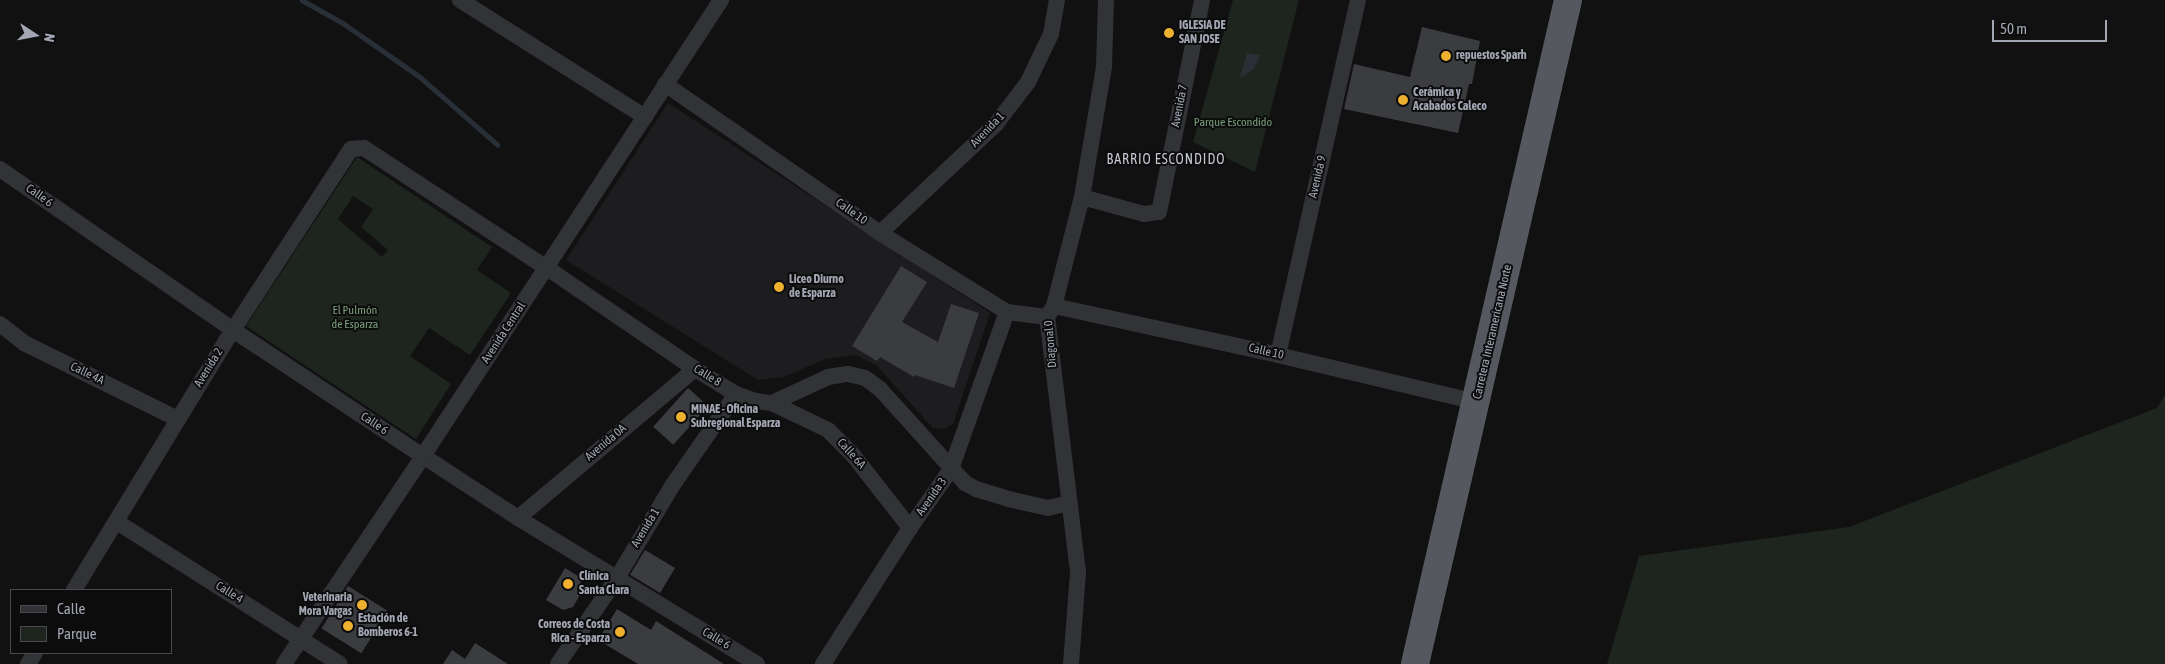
<!DOCTYPE html>
<html>
<head>
<meta charset="utf-8">
<style>
  body { margin:0 }
  #map { position:relative; width:2165px; height:664px; overflow:hidden; background:#111112; font-family:"Asap Condensed",sans-serif }
  div>[style] { position:absolute }
  [style*='--x'] { left:calc(var(--x)*1px); top:calc(var(--y)*1px); width:calc(var(--w)*1px); rotate:calc(var(--a)*1deg) }
  .built>* { inset:0; background:#1d1d1f }
  .green>* { inset:0; background:#1d251e }
  .water>* { inset:0; background:#282f36 }
  .stream>* { height:4.5px; margin:-2.25px; padding:0 2.25px; transform-origin:2.25px; border-radius:2.25px; background:#282f36 }
  .building>* { inset:0; background:#3b3c3f; transform-origin:0 0 }
  .minor>* { height:16px; margin:-8px; padding:0 8px; transform-origin:8px; border-radius:8px; background:#323337 }
  .trunk>* { height:28px; margin:-14px; padding:0 14px; transform-origin:14px; border-radius:14px; background:#56585f }
  .dots>* { width:14px; height:14px; translate:-50% -50%; box-sizing:border-box; border:2px solid #0c0c0d; border-radius:50% }
  span { translate:-50% -50%; white-space:nowrap; text-align:center; line-height:1.15; -webkit-text-stroke:4px #0c0c0d; paint-order:stroke }
  .poi-label { font-size:12px; color:#a3a7b3; font-weight:700 }
  .left { translate:0 -50%; text-align:left }
  .right { translate:-100% -50%; text-align:right }
  .street-label { font-size:12px; color:#a3a7b3 }
  .park-label { font-size:12px; color:#7a9e7c }
  .neighbourhood-label { font-size:14px; color:#c3c6cf; letter-spacing:1px }
  .legend { position:absolute; left:10px; top:589px; width:162px; height:65px; box-sizing:border-box; background:#0c0c0d; border:1px solid #484a4f; margin:0; padding:6px 9px; list-style:none; font-size:15px; color:#a3a7b3 }
  .legend li { display:flex; align-items:center; gap:10px; height:25px }
  .legend b { width:25px; border:1px solid #484a4f }
  .north { position:absolute; left:10px; top:10px; width:50px; height:50px; -webkit-text-stroke:4px #0c0c0d; paint-order:stroke; rotate:101deg; font-size:14px; font-weight:700; line-height:20px; text-align:center; color:#a3a7b3 }
  .north::after { content:''; display:block; margin:auto; width:18px; height:22px; background:#a3a7b3; clip-path:polygon(50% 0,100% 100%,50% 72%,0 100%) }
  .scale { position:absolute; left:1992px; top:20px; width:115px; height:22px; box-sizing:border-box; border:2px solid #a3a7b3; border-top:0; padding-left:6px; font-size:15px; line-height:18px; white-space:nowrap; color:#a3a7b3; -webkit-text-stroke:4px #0c0c0d; paint-order:stroke }
</style>
</head>
<body>
<div id="map">
  <div class="built">
    <i style="clip-path:polygon(668px 103px,990px 313px,953px 424px,945px 429px,933px 428px,876px 365px,856px 355px,825px 359px,784px 377px,758px 380px,566px 260px)"></i>
  </div>
  <div class="green">
    <i style="clip-path:polygon(1233px 0,1299px 0,1255px 172px,1193px 142px)"></i>
    <i style="clip-path:polygon(evenodd,357px 157px,492px 247px,477px 270px,511px 293px,470px 355px,429px 328px,410px 356px,451px 384px,416px 439px,246px 326px,357px 157px,353px 196px,373px 209px,361px 227px,388px 250px,382px 257px,338px 219px,353px 196px)"></i>
    <i style="clip-path:polygon(2165px 395px,2165px 664px,1607px 664px,1639px 556px,1849px 527px,2157px 408px)"></i>
  </div>
  <div class="water">
    <i style="clip-path:polygon(1247px 53px,1260px 55px,1254px 69px,1240px 78px)"></i>
  </div>
  <div class="stream">
    <i style="--x:302;--y:0;--w:47;--a:29.3"></i>
    <i style="--x:343;--y:23;--w:94;--a:35"></i>
    <i style="--x:420;--y:77;--w:103;--a:41.1"></i>
  </div>
  <div class="building">
    <i style="clip-path:polygon(1422px 27px,1480px 41px,1472px 84px,1469px 84px,1458px 133px,1344px 109px,1354px 64px,1410px 77px)"></i>
    <i style="clip-path:polygon(901px 266px,927px 282px,902px 322px,938px 342px,951px 304px,979px 313px,954px 388px,915px 375px,914px 377px,880px 357px,877px 361px,852px 346px)"></i>
    <i style="left:688px;top:388px;width:27px;height:52px;rotate:42deg"></i>
    <i style="left:645px;top:550px;width:35px;height:29px;rotate:31deg"></i>
    <i style="clip-path:polygon(565px 568px,583px 579px,577px 590px,581px 593px,573px 607px,563px 610px,546px 600px)"></i>
    <i style="left:348px;top:586px;width:47px;height:50px;rotate:32deg"></i>
    <i style="clip-path:polygon(617px 609px,651px 630px,656px 621px,724px 664px,638px 664px,598px 640px)"></i>
    <i style="clip-path:polygon(475px 643px,508px 664px,443px 664px,452px 650px,465px 659px)"></i>
  </div>
  <div class="minor">
    <i style="--x:460;--y:0;--w:219;--a:32.3"></i>
    <i style="--x:665;--y:84;--w:262;--a:34.7"></i>
    <i style="--x:880;--y:233;--w:150;--a:31.9"></i>
    <i style="--x:1007;--y:312;--w:40;--a:7.1"></i>
    <i style="--x:0;--y:169;--w:283;--a:34.6"></i>
    <i style="--x:233;--y:330;--w:228;--a:33.6"></i>
    <i style="--x:423;--y:456;--w:113;--a:33.1"></i>
    <i style="--x:518;--y:518;--w:280;--a:31.4"></i>
    <i style="--x:1082;--y:197;--w:64;--a:15.3"></i>
    <i style="--x:1144;--y:214;--w:15;--a:-8"></i>
    <i style="--x:1159;--y:212;--w:216;--a:-78.5"></i>
    <i style="--x:880;--y:233;--w:159;--a:-43.2"></i>
    <i style="--x:996;--y:124;--w:53;--a:-52.7"></i>
    <i style="--x:1028;--y:82;--w:53;--a:-64.4"></i>
    <i style="--x:1051;--y:34;--w:35;--a:-80"></i>
    <i style="--x:1054;--y:306;--w:229;--a:12.3"></i>
    <i style="--x:1278;--y:355;--w:204;--a:13.3"></i>
    <i style="--x:0;--y:324;--w:31;--a:38"></i>
    <i style="--x:24;--y:343;--w:172;--a:26.3"></i>
    <i style="--x:1278;--y:355;--w:364;--a:-77.3"></i>
    <i style="--x:772;--y:403;--w:62;--a:25.7"></i>
    <i style="--x:828;--y:430;--w:35;--a:45"></i>
    <i style="--x:853;--y:455;--w:93;--a:52"></i>
    <i style="--x:518;--y:518;--w:231;--a:-40.1"></i>
    <i style="--x:117;--y:522;--w:264;--a:32.5"></i>
    <i style="--x:74;--y:590;--w:305;--a:-58.6"></i>
    <i style="--x:233;--y:330;--w:205;--a:-56.9"></i>
    <i style="--x:345;--y:158;--w:11;--a:-56"></i>
    <i style="--x:351;--y:149;--w:13;--a:-4"></i>
    <i style="--x:364;--y:148;--w:219;--a:33.3"></i>
    <i style="--x:547;--y:268;--w:179;--a:34.3"></i>
    <i style="--x:695;--y:369;--w:48;--a:31.4"></i>
    <i style="--x:736;--y:394;--w:20;--a:20"></i>
    <i style="--x:755;--y:401;--w:17;--a:7"></i>
    <i style="--x:772;--y:403;--w:62;--a:-24.9"></i>
    <i style="--x:828;--y:377;--w:20;--a:-9"></i>
    <i style="--x:848;--y:374;--w:17;--a:13"></i>
    <i style="--x:865;--y:378;--w:19;--a:36"></i>
    <i style="--x:880;--y:389;--w:127;--a:47.9"></i>
    <i style="--x:965;--y:483;--w:13;--a:29"></i>
    <i style="--x:976;--y:489;--w:34;--a:17"></i>
    <i style="--x:1008;--y:499;--w:41;--a:12.7"></i>
    <i style="--x:1048;--y:508;--w:22;--a:-13"></i>
    <i style="--x:28;--y:664;--w:13;--a:-58"></i>
    <i style="--x:284;--y:664;--w:250;--a:-56.2"></i>
    <i style="--x:423;--y:456;--w:545;--a:-56.84"></i>
    <i style="--x:558;--y:664;--w:104;--a:-55.5"></i>
    <i style="--x:617;--y:578;--w:107;--a:-59.1"></i>
    <i style="--x:672;--y:486;--w:112;--a:-55.2"></i>
    <i style="--x:823;--y:664;--w:161;--a:-57.4"></i>
    <i style="--x:910;--y:528;--w:72;--a:-55.2"></i>
    <i style="--x:951;--y:469;--w:167;--a:-70.4"></i>
    <i style="--x:1071;--y:664;--w:92;--a:-85.6"></i>
    <i style="--x:1078;--y:572;--w:257;--a:-96.9"></i>
    <i style="--x:1047;--y:317;--w:13;--a:-58"></i>
    <i style="--x:1054;--y:306;--w:113;--a:-75.6"></i>
    <i style="--x:1082;--y:197;--w:132;--a:-80.4"></i>
    <i style="--x:1104;--y:67;--w:67;--a:-88.3"></i>
  </div>
  <div class="trunk">
    <i style="--x:1415;--y:664;--w:681;--a:-77.02"></i>
  </div>
  <div class="dots">
    <i style="left:1169px;top:33px;background:#edb02f"></i>
    <i style="left:1446px;top:56px;background:#edb02f"></i>
    <i style="left:1403px;top:100px;background:#edb02f"></i>
    <i style="left:779px;top:287px;background:#edb02f"></i>
    <i style="left:681px;top:417px;background:#edb02f"></i>
    <i style="left:568px;top:584px;background:#edb02f"></i>
    <i style="left:362px;top:605px;background:#edb02f"></i>
    <i style="left:348px;top:626px;background:#edb02f"></i>
    <i style="left:620px;top:632px;background:#edb02f"></i>
  </div>
  <div class="poi-label">
    <span class="left" style="left:1179px;top:33px">IGLESIA DE<br>SAN JOSE</span>
    <span class="left" style="left:1456px;top:56px">repuestos Sparh</span>
    <span class="left" style="left:1413px;top:100px">Cerámica y<br>Acabados Caleco</span>
    <span class="left" style="left:789px;top:287px">Liceo Diurno<br>de Esparza</span>
    <span class="left" style="left:691px;top:417px">MINAE - Oficina<br>Subregional Esparza</span>
    <span class="left" style="left:579px;top:584px">Clínica<br>Santa Clara</span>
    <span class="right" style="left:352px;top:605px">Veterinaria<br>Mora Vargas</span>
    <span class="left" style="left:358px;top:626px">Estación de<br>Bomberos 6-1</span>
    <span class="right" style="left:610px;top:632px">Correos de Costa<br>Rica - Esparza</span>
  </div>
  <div class="street-label">
    <span style="left:1180px;top:106px;rotate:-79deg">Avenida 7</span>
    <span style="left:988px;top:130px;rotate:-46deg">Avenida 1</span>
    <span style="left:1318px;top:177px;rotate:-77deg">Avenida 9</span>
    <span style="left:39px;top:196px;rotate:35deg">Calle 6</span>
    <span style="left:851px;top:212px;rotate:35deg">Calle 10</span>
    <span style="left:1493px;top:332px;rotate:-77deg">Carretera Interamericana Norte</span>
    <span style="left:504px;top:333px;rotate:-57deg">Avenida Central</span>
    <span style="left:1051px;top:344px;rotate:-95deg">Diagonal 0</span>
    <span style="left:1266px;top:352px;rotate:13deg">Calle 10</span>
    <span style="left:209px;top:368px;rotate:-58deg">Avenida 2</span>
    <span style="left:87px;top:374px;rotate:26deg">Calle 4A</span>
    <span style="left:707px;top:376px;rotate:32deg">Calle 8</span>
    <span style="left:374px;top:424px;rotate:34deg">Calle 6</span>
    <span style="left:606px;top:443px;rotate:-40deg">Avenida 0A</span>
    <span style="left:851px;top:454px;rotate:48deg">Calle 6A</span>
    <span style="left:932px;top:497px;rotate:-55deg">Avenida 3</span>
    <span style="left:646px;top:528px;rotate:-59deg">Avenida 1</span>
    <span style="left:229px;top:593px;rotate:32deg">Calle 4</span>
    <span style="left:716px;top:639px;rotate:31deg">Calle 6</span>
  </div>
  <div class="park-label">
    <span style="left:1233px;top:123px">Parque Escondido</span>
    <span style="left:355px;top:318px">El Pulmón<br>de Esparza</span>
  </div>
  <div class="neighbourhood-label">
    <span style="left:1166px;top:159px">BARRIO ESCONDIDO</span>
  </div>
  <ul class="legend">
  <li><b style="height:6px;background:#323337"></b>Calle</li>
  <li><b style="height:14px;background:#1d251e"></b>Parque</li>
  </ul>
  <div class="north">N</div>
  <div class="scale">50 m</div>
</div>
</body>
</html>
